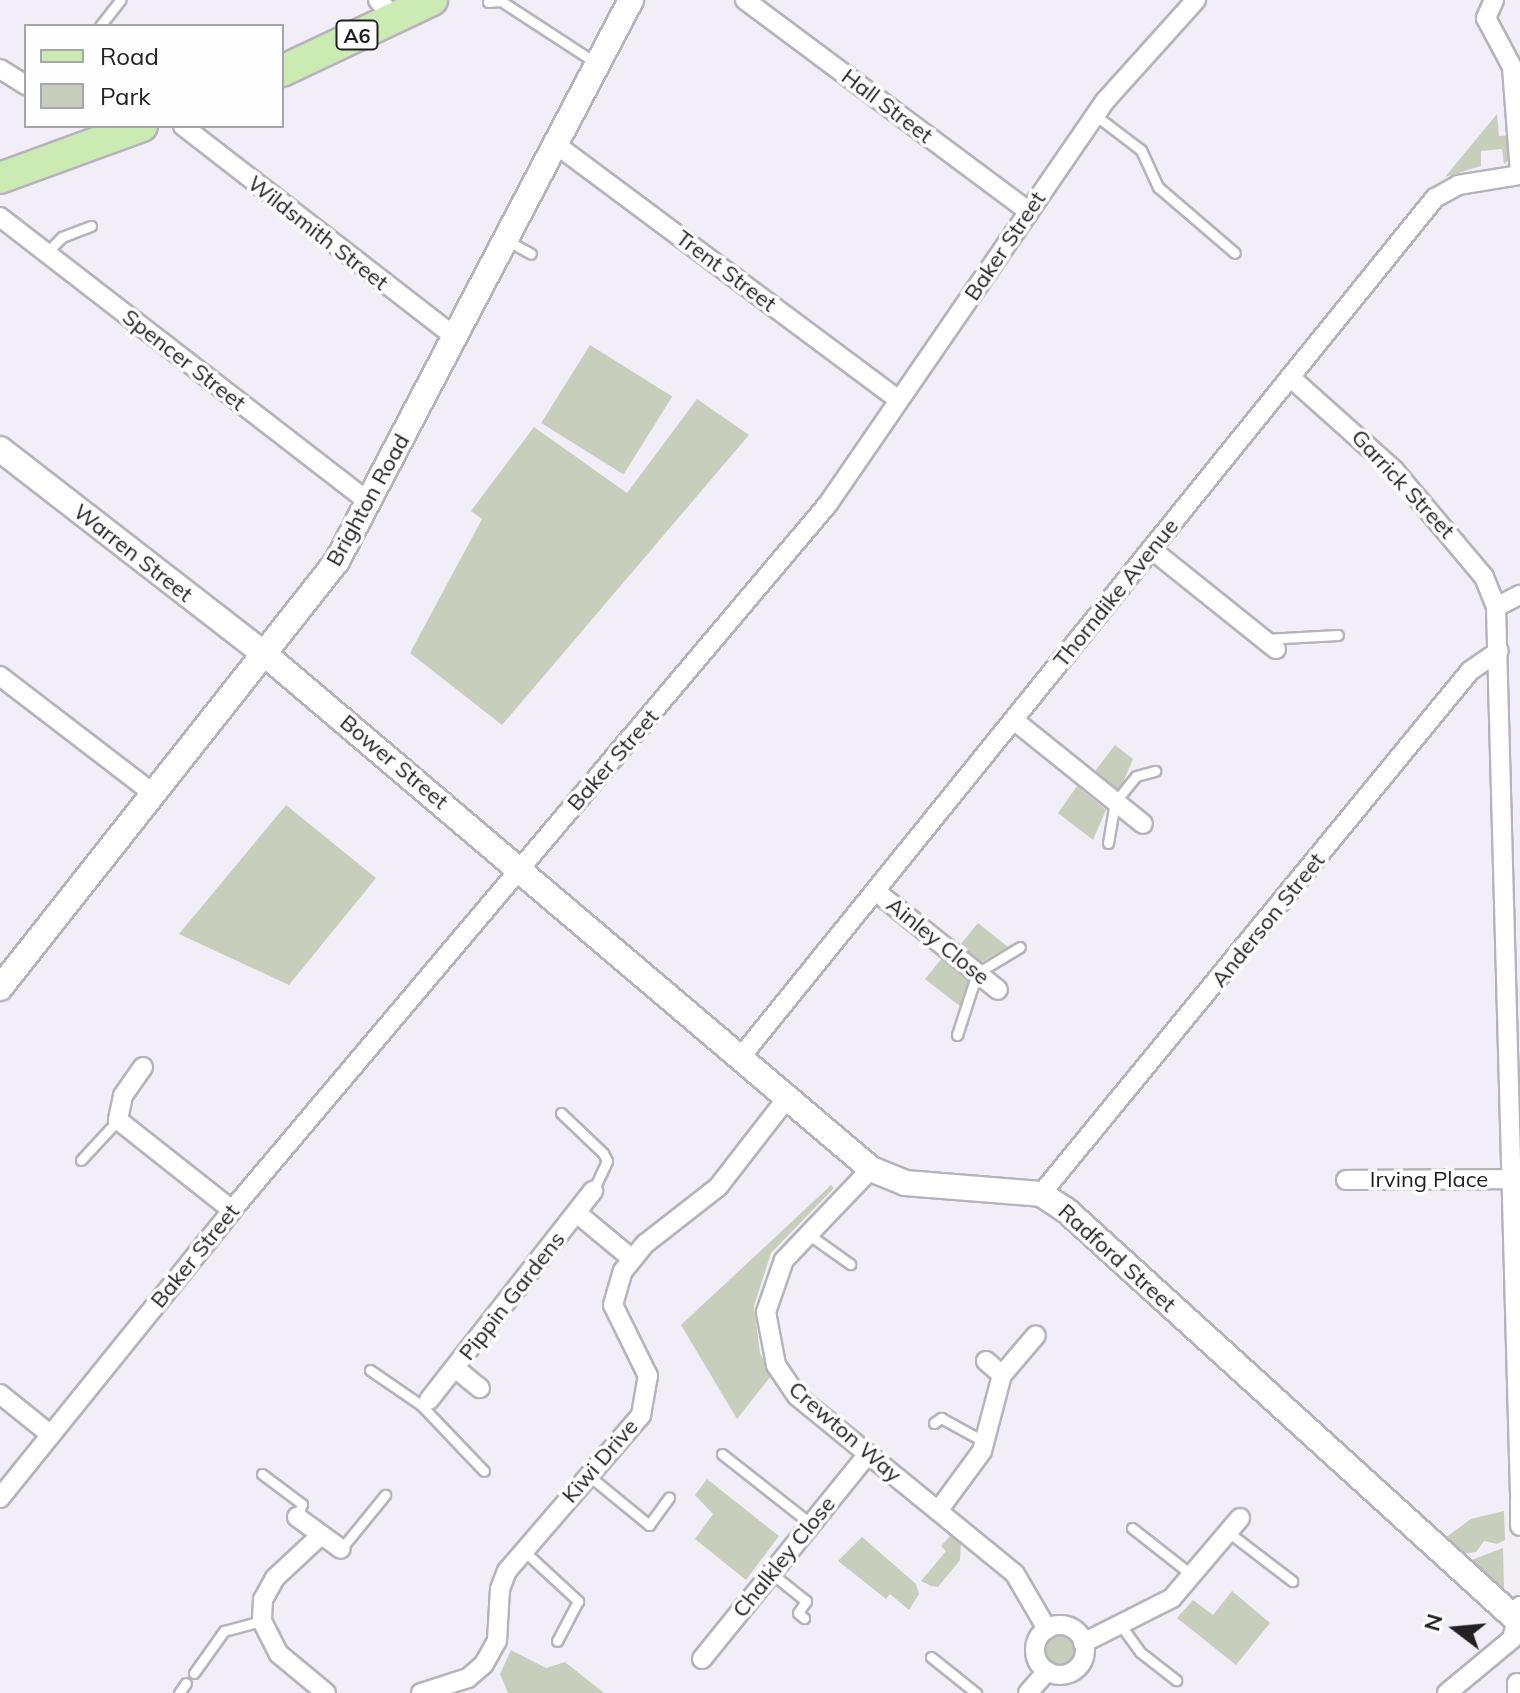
<!DOCTYPE html>
<html>
<head>
<meta charset="utf-8">
<style>
  body { margin:0 }
  #map { position:relative; width:1520px; height:1693px; overflow:hidden; background:#f2eef7; font-family:Mulish,sans-serif }
  div>[style] { position:absolute }
  [style*='--x'] { left:calc(var(--x)*1px); top:calc(var(--y)*1px); width:calc(var(--w)*1px); rotate:calc(var(--a)*1deg) }
  .green>* { inset:0; background:#c8cebc; transform-origin:0 0 }
  .round { border-radius:50% }
  .roads { filter:drop-shadow(2px 0 #b7b3bc) drop-shadow(-2px 0 #b7b3bc) drop-shadow(0 2px #b7b3bc) drop-shadow(0 -2px #b7b3bc) }
  .service>* { height:9px; margin:-4.5px; padding:0 4.5px; transform-origin:4.5px; border-radius:4.5px; background:#fff }
  .minor>* { height:18px; margin:-9px; padding:0 9px; transform-origin:9px; border-radius:9px; background:#fff }
  .minor>.ring { margin:-9px; padding:0; box-sizing:content-box; background:none; border:18px solid #fff; border-radius:50% }
  .tertiary>* { height:24px; margin:-12px; padding:0 12px; transform-origin:12px; border-radius:12px; background:#fff }
  .primary>* { height:30px; margin:-15px; padding:0 15px; transform-origin:15px; border-radius:15px; background:#ccebb3 }
  span { translate:-50% -50%; white-space:nowrap; text-align:center; line-height:1.15; -webkit-text-stroke:7px #fefdff; paint-order:stroke }
  .shield-label span { padding:2px 6px; background:#fefdff; border:2px solid; border-radius:6px; -webkit-text-stroke-width:0 }
  .shield-label { font-size:20px; color:#212023; font-weight:700 }
  .street-label { font-size:22px; color:#212023 }
  .legend { position:absolute; left:24px; top:24px; width:260px; height:104px; box-sizing:border-box; background:#fefdff; border:2px solid #a6a5a7; margin:0; padding:10px 14px; list-style:none; font-size:24px; color:#212023 }
  .legend li { display:flex; align-items:center; gap:16px; height:40px }
  .legend b { width:40px; border:2px solid #a6a5a7 }
  .north { position:absolute; left:1416px; top:1589px; width:80px; height:80px; -webkit-text-stroke:6px #fefdff; paint-order:stroke; rotate:286deg; font-size:22px; font-weight:700; line-height:32px; text-align:center; color:#212023 }
  .north::after { content:''; display:block; margin:auto; width:28px; height:36px; background:#212023; clip-path:polygon(50% 0,100% 100%,50% 72%,0 100%) }
</style>
</head>
<body>
<div id="map">
  <div class="green">
    <i style="clip-path:polygon(1497px 114px,1499px 136px,1514px 135px,1511px 159px,1504px 164px,1502px 149px,1481px 151px,1481px 166px,1445px 177px)"></i>
    <i style="left:590px;top:345px;width:97px;height:92px;rotate:32deg"></i>
    <i style="clip-path:polygon(697px 399px,749px 435px,502px 725px,410px 653px,482px 519px,471px 511px,534px 427px,627px 493px)"></i>
    <i style="clip-path:polygon(1115px 745px,1133px 759px,1119px 792px,1095px 771px)"></i>
    <i style="clip-path:polygon(1077px 786px,1106px 810px,1093px 840px,1058px 813px)"></i>
    <i style="clip-path:polygon(286px 805px,376px 878px,289px 985px,179px 934px)"></i>
    <i style="clip-path:polygon(978px 923px,1008px 947px,980px 963px,960px 945px)"></i>
    <i style="clip-path:polygon(943px 957px,970px 978px,961px 1007px,925px 979px)"></i>
    <i style="clip-path:polygon(831px 1185px,834px 1188px,771px 1253px,754px 1306px,760px 1353px,771px 1376px,737px 1419px,681px 1325px)"></i>
    <i style="clip-path:polygon(707px 1479px,779px 1536px,746px 1580px,695px 1539px,713px 1514px,695px 1495px)"></i>
    <i style="clip-path:polygon(1504px 1511px,1505px 1540px,1497px 1544px,1484px 1541px,1476px 1552px,1462px 1554px,1445px 1538px,1471px 1519px)"></i>
    <i style="clip-path:polygon(951px 1535px,961px 1542px,960px 1560px,938px 1587px,931px 1586px,921px 1581px,946px 1551px,941px 1546px)"></i>
    <i style="clip-path:polygon(862px 1537px,916px 1584px,919px 1594px,909px 1610px,890px 1594px,886px 1599px,838px 1561px)"></i>
    <i style="clip-path:polygon(1503px 1548px,1504px 1587px,1503px 1588px,1469px 1561px)"></i>
    <i style="clip-path:polygon(1232px 1591px,1270px 1623px,1236px 1665px,1177px 1618px,1193px 1600px,1213px 1615px)"></i>
    <i class="round" style="left:1045px;top:1634px;width:32px;height:32px"></i>
    <i style="clip-path:polygon(511px 1650px,546px 1668px,565px 1662px,604px 1693px,508px 1693px,500px 1674px)"></i>
  </div>
  <div class="roads">
    <div class="service">
      <i style="--x:488;--y:2;--w:13;--a:-4"></i>
      <i style="--x:501;--y:1;--w:113;--a:33.1"></i>
      <i style="--x:100;--y:26;--w:33;--a:-52"></i>
      <i style="--x:1095;--y:115;--w:58;--a:37.3"></i>
      <i style="--x:1141;--y:150;--w:41;--a:65.3"></i>
      <i style="--x:1158;--y:187;--w:101;--a:40.6"></i>
      <i style="--x:508;--y:241;--w:26;--a:29"></i>
      <i style="--x:46;--y:253;--w:23;--a:-45"></i>
      <i style="--x:62;--y:237;--w:31;--a:-21"></i>
      <i style="--x:1265;--y:639;--w:73;--a:-3.1"></i>
      <i style="--x:1108;--y:843;--w:42;--a:-80.3"></i>
      <i style="--x:1115;--y:802;--w:33;--a:-51"></i>
      <i style="--x:1136;--y:776;--w:20;--a:-15"></i>
      <i style="--x:957;--y:1035;--w:65;--a:-72.1"></i>
      <i style="--x:977;--y:973;--w:50;--a:-31.2"></i>
      <i style="--x:561;--y:1113;--w:58;--a:43.6"></i>
      <i style="--x:603;--y:1153;--w:9;--a:63"></i>
      <i style="--x:607;--y:1161;--w:33;--a:115"></i>
      <i style="--x:81;--y:1160;--w:54;--a:-47.2"></i>
      <i style="--x:808;--y:1234;--w:52;--a:35.5"></i>
      <i style="--x:370;--y:1370;--w:62;--a:34.5"></i>
      <i style="--x:421;--y:1405;--w:7;--a:-27"></i>
      <i style="--x:421;--y:1405;--w:91;--a:46.3"></i>
      <i style="--x:934;--y:1423;--w:9;--a:-36"></i>
      <i style="--x:941;--y:1418;--w:50;--a:28.6"></i>
      <i style="--x:722;--y:1454;--w:113;--a:38.2"></i>
      <i style="--x:262;--y:1474;--w:50;--a:36.9"></i>
      <i style="--x:302;--y:1504;--w:14;--a:111"></i>
      <i style="--x:588;--y:1475;--w:79;--a:39.3"></i>
      <i style="--x:649;--y:1525;--w:34;--a:-54"></i>
      <i style="--x:1132;--y:1528;--w:76;--a:38.1"></i>
      <i style="--x:1228;--y:1532;--w:81;--a:37.4"></i>
      <i style="--x:341;--y:1549;--w:70;--a:-50.8"></i>
      <i style="--x:524;--y:1551;--w:74;--a:42.8"></i>
      <i style="--x:578;--y:1601;--w:45;--a:117.7"></i>
      <i style="--x:771;--y:1573;--w:45;--a:38.7"></i>
      <i style="--x:806;--y:1601;--w:14;--a:124"></i>
      <i style="--x:798;--y:1613;--w:8;--a:40"></i>
      <i style="--x:1122;--y:1627;--w:31;--a:54"></i>
      <i style="--x:1140;--y:1652;--w:46;--a:37.9"></i>
      <i style="--x:931;--y:1657;--w:58;--a:38.7"></i>
      <i style="--x:194;--y:1673;--w:52;--a:-54.5"></i>
      <i style="--x:224;--y:1631;--w:39;--a:-15"></i>
      <i style="--x:179;--y:1693;--w:12;--a:-55"></i>
    </div>
    <div class="minor">
      <i style="--x:378;--y:0;--w:23;--a:47"></i>
      <i style="--x:745;--y:0;--w:353;--a:36.7"></i>
      <i style="--x:1494;--y:0;--w:20;--a:114"></i>
      <i style="--x:1486;--y:18;--w:55;--a:62"></i>
      <i style="--x:1512;--y:67;--w:107;--a:85.7"></i>
      <i style="--x:0;--y:69;--w:31;--a:32"></i>
      <i style="--x:183;--y:126;--w:344;--a:37.8"></i>
      <i style="--x:554;--y:143;--w:430;--a:36.7"></i>
      <i style="--x:0;--y:217;--w:465;--a:37.7"></i>
      <i style="--x:1290;--y:377;--w:140;--a:41.8"></i>
      <i style="--x:1394;--y:470;--w:140;--a:49.9"></i>
      <i style="--x:1484;--y:577;--w:32;--a:68"></i>
      <i style="--x:1496;--y:607;--w:888;--a:88.45"></i>
      <i style="--x:1151;--y:549;--w:160;--a:38.7"></i>
      <i style="--x:1496;--y:607;--w:27;--a:-27"></i>
      <i style="--x:0;--y:676;--w:195;--a:37.5"></i>
      <i style="--x:1015;--y:721;--w:164;--a:38.8"></i>
      <i style="--x:878;--y:893;--w:154;--a:38.9"></i>
      <i style="--x:740;--y:1058;--w:1106;--a:-51.06"></i>
      <i style="--x:1435;--y:198;--w:26;--a:-29"></i>
      <i style="--x:1458;--y:185;--w:63;--a:-9.2"></i>
      <i style="--x:143;--y:1067;--w:35;--a:125"></i>
      <i style="--x:123;--y:1096;--w:25;--a:102"></i>
      <i style="--x:118;--y:1120;--w:145;--a:38.3"></i>
      <i style="--x:871;--y:1169;--w:126;--a:133.7"></i>
      <i style="--x:784;--y:1260;--w:55;--a:109.1"></i>
      <i style="--x:766;--y:1312;--w:54;--a:79.3"></i>
      <i style="--x:776;--y:1365;--w:37;--a:56"></i>
      <i style="--x:797;--y:1396;--w:281;--a:39.2"></i>
      <i style="--x:1015;--y:1574;--w:64;--a:59.8"></i>
      <i style="--x:1346;--y:1180;--w:174;--a:-0.3"></i>
      <i style="--x:1041;--y:1194;--w:676;--a:-50.64"></i>
      <i style="--x:1470;--y:671;--w:35;--a:-35"></i>
      <i style="--x:578;--y:1214;--w:69;--a:39.7"></i>
      <i style="--x:986;--y:1361;--w:21;--a:41"></i>
      <i style="--x:455;--y:1368;--w:32;--a:39"></i>
      <i style="--x:0;--y:1394;--w:65;--a:38.8"></i>
      <i style="--x:429;--y:1400;--w:266;--a:-51.9"></i>
      <i style="--x:0;--y:1498;--w:370;--a:-51.1"></i>
      <i style="--x:232;--y:1210;--w:924;--a:-49.83"></i>
      <i style="--x:828;--y:504;--w:489;--a:-55.5"></i>
      <i style="--x:1105;--y:101;--w:136;--a:-48"></i>
      <i style="--x:1520;--y:1499;--w:27;--a:90"></i>
      <i style="--x:938;--y:1511;--w:74;--a:-53.7"></i>
      <i style="--x:982;--y:1451;--w:79;--a:-75.3"></i>
      <i style="--x:1002;--y:1375;--w:52;--a:-49.6"></i>
      <i style="--x:297;--y:1517;--w:54;--a:36"></i>
      <i style="--x:320;--y:1536;--w:62;--a:137"></i>
      <i style="--x:275;--y:1578;--w:25;--a:119"></i>
      <i style="--x:263;--y:1600;--w:21;--a:93"></i>
      <i style="--x:262;--y:1621;--w:37;--a:63"></i>
      <i style="--x:279;--y:1654;--w:61;--a:39.7"></i>
      <i class="ring" style="left:1035px;top:1625px;width:32px;height:32px"></i>
      <i style="--x:1083;--y:1643;--w:100;--a:-26.8"></i>
      <i style="--x:1172;--y:1598;--w:105;--a:-49.6"></i>
      <i style="--x:702;--y:1659;--w:262;--a:-51"></i>
      <i style="--x:421;--y:1693;--w:49;--a:-17.7"></i>
      <i style="--x:468;--y:1678;--w:21;--a:-41"></i>
      <i style="--x:484;--y:1664;--w:26;--a:-61"></i>
      <i style="--x:497;--y:1641;--w:52;--a:-86.7"></i>
      <i style="--x:500;--y:1589;--w:19;--a:-69"></i>
      <i style="--x:507;--y:1571;--w:206;--a:-49.3"></i>
      <i style="--x:641;--y:1415;--w:40;--a:-80"></i>
      <i style="--x:648;--y:1376;--w:79;--a:-116.2"></i>
      <i style="--x:613;--y:1305;--w:35;--a:-74"></i>
      <i style="--x:623;--y:1271;--w:35;--a:-51"></i>
      <i style="--x:645;--y:1244;--w:93;--a:-38"></i>
      <i style="--x:718;--y:1187;--w:113;--a:-52.2"></i>
      <i style="--x:1028;--y:1693;--w:29;--a:-49"></i>
      <i style="--x:1447;--y:1693;--w:85;--a:-39.7"></i>
      <i style="--x:1512;--y:1639;--w:34;--a:-76"></i>
      <i style="--x:1517;--y:1693;--w:10;--a:-90"></i>
    </div>
    <div class="tertiary">
      <i style="--x:0;--y:449;--w:338;--a:37.8"></i>
      <i style="--x:267;--y:656;--w:792;--a:40.34"></i>
      <i style="--x:871;--y:1169;--w:37;--a:22"></i>
      <i style="--x:905;--y:1183;--w:136;--a:4.6"></i>
      <i style="--x:1041;--y:1194;--w:30;--a:33"></i>
      <i style="--x:1066;--y:1210;--w:611;--a:42.28"></i>
      <i style="--x:0;--y:988;--w:544;--a:-51.72"></i>
      <i style="--x:337;--y:561;--w:633;--a:-62.34"></i>
    </div>
    <div class="primary">
      <i style="--x:282;--y:71;--w:166;--a:-25.3"></i>
      <i style="--x:0;--y:178;--w:151;--a:-20.1"></i>
    </div>
  </div>
  <div class="shield-label">
    <span style="left:357px;top:35px">A6</span>
  </div>
  <div class="street-label">
    <span style="left:887px;top:106px;rotate:37deg">Hall Street</span>
    <span style="left:318px;top:233px;rotate:38deg">Wildsmith Street</span>
    <span style="left:1005px;top:246px;rotate:-56deg">Baker Street</span>
    <span style="left:726px;top:271px;rotate:37deg">Trent Street</span>
    <span style="left:184px;top:360px;rotate:38deg">Spencer Street</span>
    <span style="left:1403px;top:484px;rotate:47deg">Garrick Street</span>
    <span style="left:368px;top:500px;rotate:-61deg">Brighton Road</span>
    <span style="left:133px;top:553px;rotate:38deg">Warren Street</span>
    <span style="left:1116px;top:593px;rotate:-51deg">Thorndike Avenue</span>
    <span style="left:613px;top:760px;rotate:-49deg">Baker Street</span>
    <span style="left:394px;top:762px;rotate:40deg">Bower Street</span>
    <span style="left:1268px;top:920px;rotate:-51deg">Anderson Street</span>
    <span style="left:938px;top:941px;rotate:39deg">Ainley Close</span>
    <span style="left:1429px;top:1180px">Irving Place</span>
    <span style="left:195px;top:1256px;rotate:-51deg">Baker Street</span>
    <span style="left:1117px;top:1258px;rotate:42deg">Radford Street</span>
    <span style="left:512px;top:1296px;rotate:-52deg">Pippin Gardens</span>
    <span style="left:845px;top:1432px;rotate:41deg">Crewton Way</span>
    <span style="left:600px;top:1461px;rotate:-49deg">Kiwi Drive</span>
    <span style="left:784px;top:1557px;rotate:-51deg">Chalkley Close</span>
  </div>
  <ul class="legend">
  <li><b style="height:10px;background:#ccebb3"></b>Road</li>
  <li><b style="height:22px;background:#c8cebc"></b>Park</li>
  </ul>
  <div class="north">N</div>
</div>
</body>
</html>
